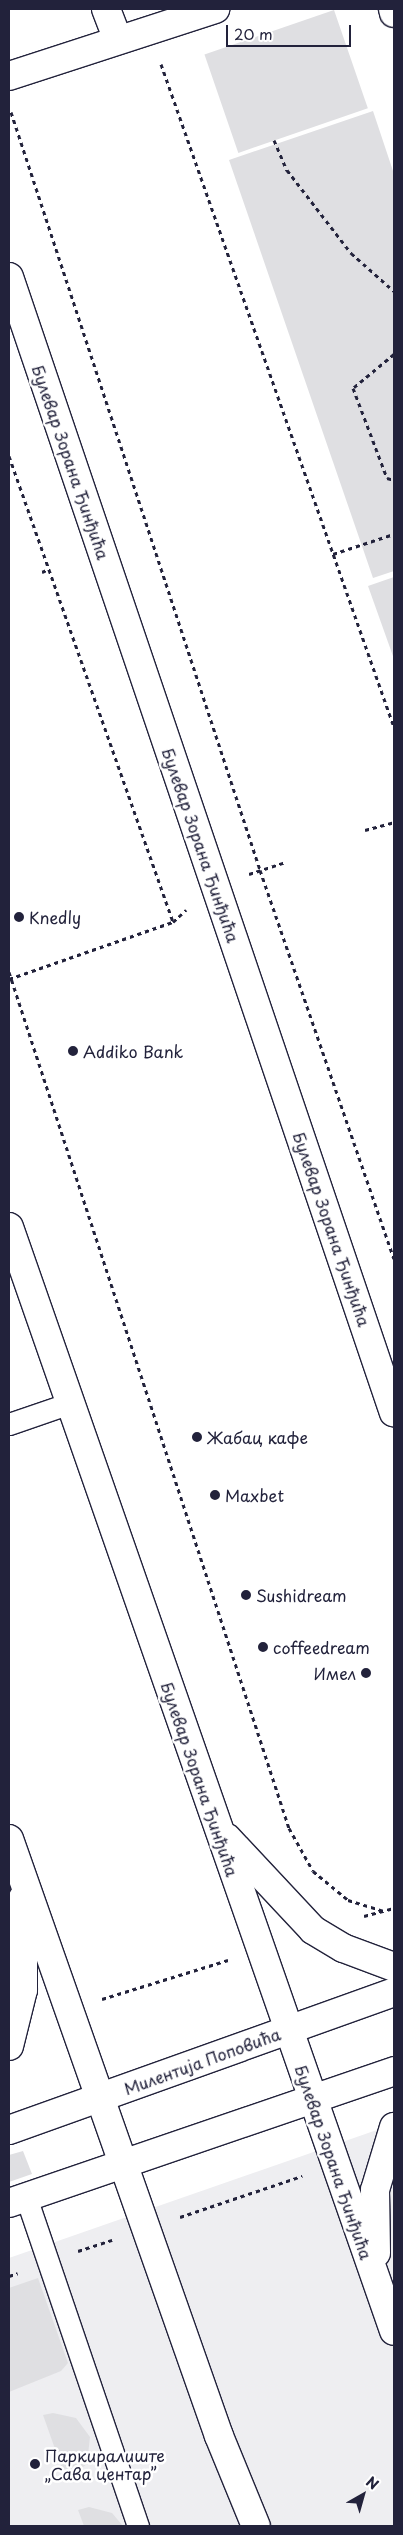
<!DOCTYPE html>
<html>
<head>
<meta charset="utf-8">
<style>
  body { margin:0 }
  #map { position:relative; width:403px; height:2535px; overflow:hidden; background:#fff; font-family:"Playpen Sans",sans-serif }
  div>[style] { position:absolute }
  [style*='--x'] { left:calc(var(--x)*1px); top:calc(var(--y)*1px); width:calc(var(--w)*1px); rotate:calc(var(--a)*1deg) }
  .built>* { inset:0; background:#eeeef1 }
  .green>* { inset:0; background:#dfdfe2; transform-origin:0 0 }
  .path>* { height:3px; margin-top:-1.5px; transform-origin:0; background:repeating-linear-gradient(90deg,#22223b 0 4px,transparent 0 8px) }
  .roads { filter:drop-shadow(1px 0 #22223b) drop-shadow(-1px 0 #22223b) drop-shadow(0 1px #22223b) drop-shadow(0 -1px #22223b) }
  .service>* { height:21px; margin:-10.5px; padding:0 10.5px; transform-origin:10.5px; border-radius:10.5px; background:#fff }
  .pedestrian>* { height:28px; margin:-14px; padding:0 14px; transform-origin:14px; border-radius:14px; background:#fff }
  .minor>* { height:28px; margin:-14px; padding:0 14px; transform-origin:14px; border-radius:14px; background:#fff }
  .tertiary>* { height:28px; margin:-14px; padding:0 14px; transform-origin:14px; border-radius:14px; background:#fff }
  .dots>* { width:14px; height:14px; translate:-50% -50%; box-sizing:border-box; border:2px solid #fff; border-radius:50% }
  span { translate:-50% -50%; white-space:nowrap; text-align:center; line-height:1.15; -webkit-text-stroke:5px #fff; paint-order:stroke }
  .street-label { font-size:16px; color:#22223b }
  .poi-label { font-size:16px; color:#22223b }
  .left { translate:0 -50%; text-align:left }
  .right { translate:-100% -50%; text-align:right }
  .frame { position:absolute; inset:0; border:10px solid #22223b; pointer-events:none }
  .north { position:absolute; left:338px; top:2470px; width:50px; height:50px; -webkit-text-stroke:4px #fff; paint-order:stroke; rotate:38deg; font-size:14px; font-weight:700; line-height:20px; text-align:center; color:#22223b }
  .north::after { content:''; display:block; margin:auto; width:18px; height:22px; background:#22223b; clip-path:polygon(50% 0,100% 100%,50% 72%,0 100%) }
  .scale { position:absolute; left:226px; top:25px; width:125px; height:22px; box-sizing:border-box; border:2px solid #22223b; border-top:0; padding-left:6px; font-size:15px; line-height:18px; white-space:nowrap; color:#22223b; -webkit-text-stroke:4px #fff; paint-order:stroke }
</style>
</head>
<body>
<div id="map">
  <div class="built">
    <i style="clip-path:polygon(394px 2124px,394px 2526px,9px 2526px,9px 2258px)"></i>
  </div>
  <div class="green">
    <i style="left:334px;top:10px;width:104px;height:137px;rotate:71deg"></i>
    <i style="clip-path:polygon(373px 111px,394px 174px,394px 571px,373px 578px,229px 160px)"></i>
    <i style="clip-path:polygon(394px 577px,394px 659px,368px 586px)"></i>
    <i style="clip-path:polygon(23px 2151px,32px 2174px,9px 2182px,9px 2155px)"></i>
    <i style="clip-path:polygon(38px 2278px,68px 2363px,61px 2371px,9px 2392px,9px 2288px)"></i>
    <i style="clip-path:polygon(53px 2413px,76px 2418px,90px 2437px,87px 2464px,66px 2480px,43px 2415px)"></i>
    <i style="clip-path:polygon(89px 2507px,112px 2513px,123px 2526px,84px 2526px,78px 2510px)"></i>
  </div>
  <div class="path">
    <i style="--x:161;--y:64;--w:703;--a:70.64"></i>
    <i style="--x:11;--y:112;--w:798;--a:71.81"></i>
    <i style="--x:260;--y:870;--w:411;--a:71"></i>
    <i style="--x:274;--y:140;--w:33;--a:67"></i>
    <i style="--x:287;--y:170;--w:105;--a:52.4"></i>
    <i style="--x:351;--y:253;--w:57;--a:41.5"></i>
    <i style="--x:394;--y:354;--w:53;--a:140.3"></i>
    <i style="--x:353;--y:388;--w:96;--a:69.3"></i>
    <i style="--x:387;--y:478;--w:7;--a:16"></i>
    <i style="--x:9;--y:456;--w:494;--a:70.6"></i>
    <i style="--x:333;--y:554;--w:64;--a:-18.2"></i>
    <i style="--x:42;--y:572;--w:8;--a:-23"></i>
    <i style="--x:365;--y:830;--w:30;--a:-15"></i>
    <i style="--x:249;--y:874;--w:39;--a:-18"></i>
    <i style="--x:9;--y:972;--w:901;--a:71.89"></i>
    <i style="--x:289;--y:1828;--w:49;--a:60.8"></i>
    <i style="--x:313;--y:1871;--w:45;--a:39.6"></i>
    <i style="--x:348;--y:1900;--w:38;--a:17"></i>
    <i style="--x:9;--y:979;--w:174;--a:-19.2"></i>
    <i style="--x:173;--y:922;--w:18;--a:-43"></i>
    <i style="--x:364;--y:1916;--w:31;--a:-15"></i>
    <i style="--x:102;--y:1999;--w:132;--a:-17.2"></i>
    <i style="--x:180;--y:2217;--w:129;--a:-18.6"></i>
    <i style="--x:78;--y:2251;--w:36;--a:-18"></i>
    <i style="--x:9;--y:2276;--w:9;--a:-18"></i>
  </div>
  <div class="roads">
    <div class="service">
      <i style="--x:9;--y:1424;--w:65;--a:-19"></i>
      <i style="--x:26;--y:2197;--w:348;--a:71.2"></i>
    </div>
    <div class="pedestrian">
      <i style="--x:106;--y:9;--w:33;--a:69"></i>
    </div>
    <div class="minor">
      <i style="--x:393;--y:9;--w:4;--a:76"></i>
      <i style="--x:9;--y:76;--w:217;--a:-18"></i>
      <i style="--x:9;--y:277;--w:1199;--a:71.28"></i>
    </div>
    <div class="tertiary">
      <i style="--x:9;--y:1227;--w:1169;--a:70.77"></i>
      <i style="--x:227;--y:1838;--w:126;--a:46.9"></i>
      <i style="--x:313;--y:1930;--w:35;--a:31"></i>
      <i style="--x:343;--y:1948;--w:54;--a:20.4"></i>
      <i style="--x:9;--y:1839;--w:633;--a:70.62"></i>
      <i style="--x:219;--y:2436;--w:97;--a:67.7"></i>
      <i style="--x:9;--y:2046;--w:58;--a:-76"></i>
      <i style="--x:23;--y:1990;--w:92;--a:-90"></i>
      <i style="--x:9;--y:2130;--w:409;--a:-19.7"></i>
      <i style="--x:9;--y:2203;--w:407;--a:-18.9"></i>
      <i style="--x:376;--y:2253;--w:63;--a:-90.9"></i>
      <i style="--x:375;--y:2190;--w:66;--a:-73.2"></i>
    </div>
  </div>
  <div class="dots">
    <i style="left:19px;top:917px;background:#22223b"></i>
    <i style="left:73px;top:1051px;background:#22223b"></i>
    <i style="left:197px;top:1437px;background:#22223b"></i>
    <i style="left:215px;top:1495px;background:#22223b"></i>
    <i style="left:246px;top:1595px;background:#22223b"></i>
    <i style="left:263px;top:1647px;background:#22223b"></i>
    <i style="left:366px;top:1673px;background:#22223b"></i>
    <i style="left:35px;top:2464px;background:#22223b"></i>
  </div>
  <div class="street-label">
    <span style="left:71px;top:462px;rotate:71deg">Булевар Зорана Ђинђића</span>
    <span style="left:201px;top:845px;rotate:71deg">Булевар Зорана Ђинђића</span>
    <span style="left:332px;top:1229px;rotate:71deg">Булевар Зорана Ђинђића</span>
    <span style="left:200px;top:1779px;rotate:71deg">Булевар Зорана Ђинђића</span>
    <span style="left:202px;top:2061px;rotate:-20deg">Милентија Поповића</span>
    <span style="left:334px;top:2162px;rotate:71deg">Булевар Зорана Ђинђића</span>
  </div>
  <div class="poi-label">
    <span class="left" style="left:29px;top:917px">Knedly</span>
    <span class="left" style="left:83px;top:1051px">Addiko Bank</span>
    <span class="left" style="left:207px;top:1437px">Жабац кафе</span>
    <span class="left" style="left:225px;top:1495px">Maxbet</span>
    <span class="left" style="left:256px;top:1595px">Sushidream</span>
    <span class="left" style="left:273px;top:1647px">coffeedream</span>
    <span class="right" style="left:356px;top:1673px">Имел</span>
    <span class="left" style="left:45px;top:2464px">Паркиралиште<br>„Сава центар”</span>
  </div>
  <div class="frame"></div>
  <div class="north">N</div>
  <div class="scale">20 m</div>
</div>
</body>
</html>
